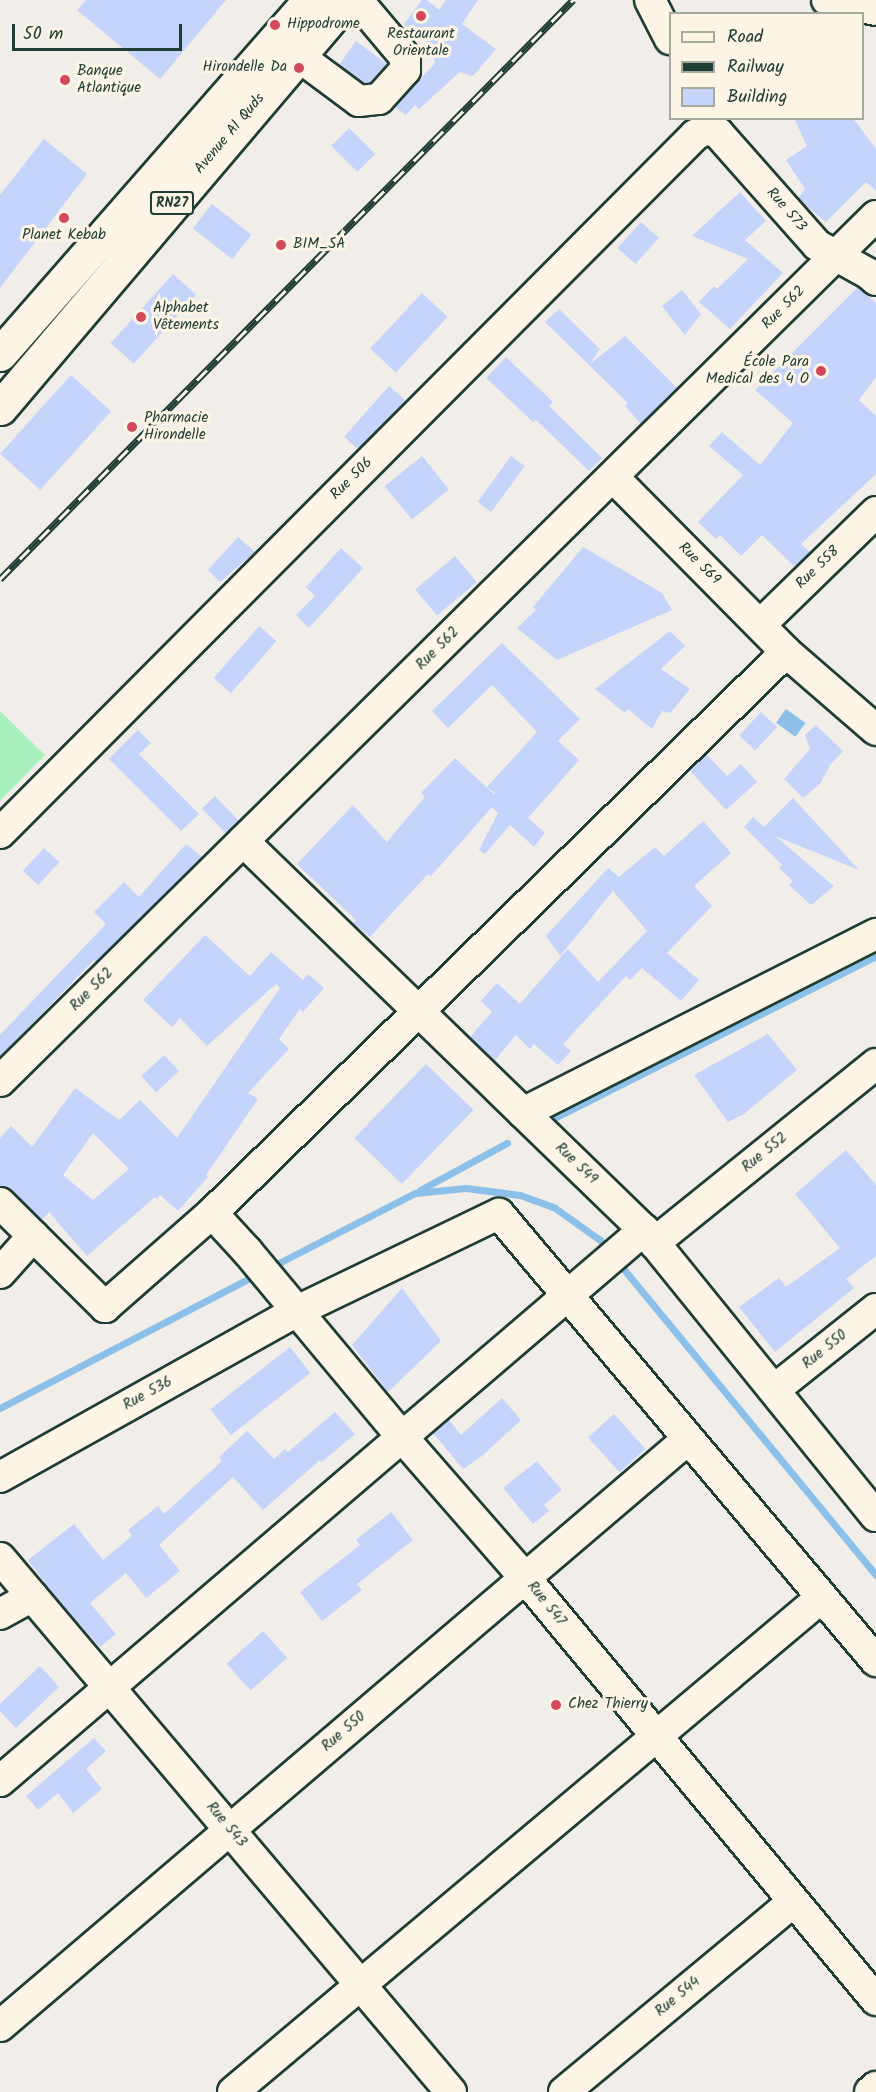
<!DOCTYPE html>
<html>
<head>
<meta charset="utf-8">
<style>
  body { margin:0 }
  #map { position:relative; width:876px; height:2092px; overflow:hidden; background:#f1eee9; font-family:Kalam,sans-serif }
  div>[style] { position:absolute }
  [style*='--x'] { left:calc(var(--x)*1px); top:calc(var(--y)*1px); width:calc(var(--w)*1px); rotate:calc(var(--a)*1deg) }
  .green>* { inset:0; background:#a8f1bf }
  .water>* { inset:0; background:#8cc0e9; transform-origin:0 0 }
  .stream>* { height:7px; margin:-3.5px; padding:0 3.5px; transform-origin:3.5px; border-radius:3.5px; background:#8cc0e9 }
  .building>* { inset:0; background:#c5d4fa; transform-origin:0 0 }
  .roads { filter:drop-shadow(2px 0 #1f3d34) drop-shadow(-2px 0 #1f3d34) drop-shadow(0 2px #1f3d34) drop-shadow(0 -2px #1f3d34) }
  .minor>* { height:30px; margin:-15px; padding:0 15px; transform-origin:15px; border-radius:15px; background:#fcf5e5 }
  .major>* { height:33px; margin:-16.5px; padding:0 16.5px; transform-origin:16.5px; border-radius:16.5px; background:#fcf5e5 }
  .rail>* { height:7px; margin-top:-3.5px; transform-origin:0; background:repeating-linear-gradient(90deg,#fcf5e5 0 14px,#1f3d34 0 28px); box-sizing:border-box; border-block:2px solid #1f3d34 }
  .dots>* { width:16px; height:16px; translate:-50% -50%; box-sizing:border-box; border:3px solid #fcf5e5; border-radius:50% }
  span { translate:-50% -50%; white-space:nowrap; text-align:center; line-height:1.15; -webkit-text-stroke:6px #fcf5e5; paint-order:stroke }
  .shield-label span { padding:2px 4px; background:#fcf5e5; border:2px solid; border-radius:4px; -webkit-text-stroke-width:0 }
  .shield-label { font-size:14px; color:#1f3d34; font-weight:700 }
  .poi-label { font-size:15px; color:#1f3d34 }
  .left { translate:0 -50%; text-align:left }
  .right { translate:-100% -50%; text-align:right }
  .street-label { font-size:15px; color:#1f3d34 }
  .legend { position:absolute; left:669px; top:12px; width:195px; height:108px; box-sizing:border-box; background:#fcf5e5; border:2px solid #a4ab9e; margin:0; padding:8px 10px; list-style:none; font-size:18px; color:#1f3d34 }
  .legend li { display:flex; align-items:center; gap:12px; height:30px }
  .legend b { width:30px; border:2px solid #a4ab9e }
  .scale { position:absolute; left:12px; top:24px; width:170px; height:27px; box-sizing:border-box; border:3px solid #1f3d34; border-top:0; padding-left:8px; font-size:18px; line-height:21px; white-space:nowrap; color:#1f3d34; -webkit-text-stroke:4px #fcf5e5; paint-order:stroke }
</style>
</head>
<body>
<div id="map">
  <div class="green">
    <i style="clip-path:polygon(0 711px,45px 755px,0 801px)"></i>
  </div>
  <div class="water">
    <i style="left:786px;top:709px;width:24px;height:17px;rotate:36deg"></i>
  </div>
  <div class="stream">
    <i style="--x:556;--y:1117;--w:358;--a:-26.7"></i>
    <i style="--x:420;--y:1190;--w:99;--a:-28.4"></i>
    <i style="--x:617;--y:1261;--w:407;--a:50.5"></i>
    <i style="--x:271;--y:1267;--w:162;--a:-27.2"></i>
    <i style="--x:415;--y:1193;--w:51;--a:-5.6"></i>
    <i style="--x:466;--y:1188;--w:54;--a:7.4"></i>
    <i style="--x:520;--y:1195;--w:37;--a:20"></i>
    <i style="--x:555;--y:1208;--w:55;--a:35.4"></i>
    <i style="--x:600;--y:1240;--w:13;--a:51"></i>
    <i style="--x:0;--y:1408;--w:288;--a:-27.5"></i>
  </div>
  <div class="building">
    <i style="clip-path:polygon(86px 0,226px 0,160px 79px,77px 10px)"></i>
    <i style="clip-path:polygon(422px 0,427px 0,439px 10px,446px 0,478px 0,462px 24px,496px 49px,473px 76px,460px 72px,419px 109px,415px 105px,406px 115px,395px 107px,435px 63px,431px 46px,404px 24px)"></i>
    <i style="clip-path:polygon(356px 41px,387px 64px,371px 82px,364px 83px,339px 65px)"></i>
    <i style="clip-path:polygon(794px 118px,853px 118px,876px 149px,876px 191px,866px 182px,826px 222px,804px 204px,798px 198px,805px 189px,786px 160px,807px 146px)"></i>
    <i style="left:349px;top:128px;width:37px;height:25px;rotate:45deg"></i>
    <i style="clip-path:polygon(44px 139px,87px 174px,0 288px,0 195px)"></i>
    <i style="clip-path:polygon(740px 192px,766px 221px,745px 240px,783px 273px,730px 329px,699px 302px,714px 286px,717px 289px,748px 259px,692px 236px)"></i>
    <i style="left:212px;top:204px;width:50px;height:31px;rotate:38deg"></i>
    <i style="left:641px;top:222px;width:24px;height:35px;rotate:42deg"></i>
    <i style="left:173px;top:274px;width:31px;height:93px;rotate:42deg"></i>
    <i style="clip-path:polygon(858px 287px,876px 303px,876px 377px,859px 400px,876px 416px,876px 474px,801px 544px,810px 552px,795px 567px,762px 535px,741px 556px,720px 535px,716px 539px,698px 522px,743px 475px,709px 446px,722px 432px,760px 465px,793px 423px,755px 390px)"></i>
    <i style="clip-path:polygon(682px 290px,701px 314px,685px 335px,662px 306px)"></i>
    <i style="left:422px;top:293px;width:35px;height:76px;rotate:43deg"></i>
    <i style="clip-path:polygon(559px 309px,600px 349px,590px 364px,625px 336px,677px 388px,641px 424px,625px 406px,628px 403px,545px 322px)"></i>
    <i style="clip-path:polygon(506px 357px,553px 402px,549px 406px,602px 458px,589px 471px,536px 420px,533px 422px,486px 378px)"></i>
    <i style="left:71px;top:375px;width:54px;height:106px;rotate:42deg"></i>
    <i style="clip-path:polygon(389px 386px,406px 401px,358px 449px,344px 437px)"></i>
    <i style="left:422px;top:456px;width:43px;height:48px;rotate:51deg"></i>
    <i style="left:511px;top:456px;width:17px;height:57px;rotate:36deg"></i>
    <i style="clip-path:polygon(238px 537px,255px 552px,220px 582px,208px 570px)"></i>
    <i style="clip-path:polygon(583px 547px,662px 593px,672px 610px,557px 660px,517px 628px,536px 610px,533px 607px)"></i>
    <i style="clip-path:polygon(341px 548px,363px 568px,309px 628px,296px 615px,315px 596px,306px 587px)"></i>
    <i style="left:455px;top:556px;width:34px;height:52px;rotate:50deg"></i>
    <i style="left:259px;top:626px;width:23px;height:69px;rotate:41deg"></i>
    <i style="clip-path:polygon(670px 631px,685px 646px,661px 669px,690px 689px,670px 713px,662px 711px,652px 729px,628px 709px,625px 713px,595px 689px)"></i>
    <i style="clip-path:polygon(502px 643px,580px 719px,558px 741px,579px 760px,528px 818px,545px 833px,534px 847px,510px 825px,485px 854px,479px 850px,498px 813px,492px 807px,431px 876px,428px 874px,370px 937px,353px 923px,356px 920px,297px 864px,353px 805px,387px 842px,425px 797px,421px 793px,455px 758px,494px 794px,495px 793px,487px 787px,537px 732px,492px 685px,448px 728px,432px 711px)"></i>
    <i style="left:761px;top:712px;width:22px;height:32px;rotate:43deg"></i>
    <i style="clip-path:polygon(816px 725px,843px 751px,830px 765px,820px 784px,803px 798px,784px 779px,810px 749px,805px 735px)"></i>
    <i style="clip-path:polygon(138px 730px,151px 743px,139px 754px,199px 814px,181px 831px,109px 759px)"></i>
    <i style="clip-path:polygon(706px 754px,727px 776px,741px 764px,757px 782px,726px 810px,689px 770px)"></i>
    <i style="left:215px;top:796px;width:35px;height:18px;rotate:46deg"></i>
    <i style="clip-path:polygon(793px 798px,859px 870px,775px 836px,834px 886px,811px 905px,789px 885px,793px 881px,779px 868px,782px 865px,744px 827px,753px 817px,764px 827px)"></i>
    <i style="clip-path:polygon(703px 821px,731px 853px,694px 886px,712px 906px,667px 953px,699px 980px,681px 1001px,642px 968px,630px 980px,626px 976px,563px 1044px,571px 1051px,558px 1065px,534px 1044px,530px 1049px,516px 1035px,495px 1060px,470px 1037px,492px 1012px,481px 1001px,497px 983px,520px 1004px,568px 949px,598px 982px,647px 931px,613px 891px,560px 956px,546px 936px,608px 868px,619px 877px,655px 847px,664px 856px)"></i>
    <i style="clip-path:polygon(186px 844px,202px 857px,96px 962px,94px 960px,0 1057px,0 1035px,106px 924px,94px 912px,124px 882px,139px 897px)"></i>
    <i style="left:44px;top:848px;width:21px;height:31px;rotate:43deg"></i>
    <i style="clip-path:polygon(evenodd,205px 935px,250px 976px,271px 952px,303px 980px,308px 974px,324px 988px,303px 1012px,300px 1009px,279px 1039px,289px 1049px,248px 1093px,258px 1099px,206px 1175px,208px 1177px,178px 1211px,160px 1195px,157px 1199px,155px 1197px,87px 1256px,49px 1212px,42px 1220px,12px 1191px,0 1186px,0 1138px,11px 1126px,32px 1147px,75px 1088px,119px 1120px,140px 1100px,177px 1138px,280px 988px,276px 984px,207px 1046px,180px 1018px,172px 1027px,143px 1000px,205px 935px,93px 1133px,129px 1169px,93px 1200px,63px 1175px,93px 1133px)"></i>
    <i style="clip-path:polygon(768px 1034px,797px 1070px,744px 1114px,728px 1122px,694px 1075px)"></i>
    <i style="left:164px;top:1055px;width:22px;height:31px;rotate:47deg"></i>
    <i style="left:426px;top:1064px;width:66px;height:103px;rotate:44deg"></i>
    <i style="clip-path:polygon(846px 1150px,876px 1185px,876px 1256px,846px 1279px,854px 1288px,775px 1352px,739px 1307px,779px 1278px,786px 1287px,840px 1248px,795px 1194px)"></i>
    <i style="clip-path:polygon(402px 1288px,441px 1341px,388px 1392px,352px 1345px)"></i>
    <i style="left:290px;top:1347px;width:33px;height:101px;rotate:52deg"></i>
    <i style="clip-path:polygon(502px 1398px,521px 1420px,482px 1456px,463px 1469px,433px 1433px,449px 1420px,461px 1435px)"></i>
    <i style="clip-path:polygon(335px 1412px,355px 1434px,322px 1462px,320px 1460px,263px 1510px,233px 1477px,159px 1545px,180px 1571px,146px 1598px,126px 1573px,90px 1603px,116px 1634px,100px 1647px,56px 1598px,28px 1560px,74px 1524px,103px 1560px,132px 1536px,128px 1530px,158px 1506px,164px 1514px,222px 1461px,219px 1457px,247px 1431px,274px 1459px,285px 1449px,288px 1452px)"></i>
    <i style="left:614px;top:1414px;width:47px;height:35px;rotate:48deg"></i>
    <i style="clip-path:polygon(537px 1461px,562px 1490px,544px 1505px,549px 1511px,533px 1524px,503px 1488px)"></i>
    <i style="clip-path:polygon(391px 1512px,413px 1540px,357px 1584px,362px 1590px,322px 1621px,300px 1592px,360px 1545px,356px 1540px)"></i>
    <i style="left:263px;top:1631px;width:36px;height:49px;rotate:48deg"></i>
    <i style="clip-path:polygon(40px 1666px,59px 1687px,16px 1728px,0 1711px,0 1704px)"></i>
    <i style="clip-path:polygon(94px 1738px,106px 1751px,86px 1769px,102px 1789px,73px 1813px,58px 1793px,38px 1810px,26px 1796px)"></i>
  </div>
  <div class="roads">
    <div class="minor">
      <i style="--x:650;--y:0;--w:44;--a:62.9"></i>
      <i style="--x:827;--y:0;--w:50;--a:11.5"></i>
      <i style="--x:297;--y:55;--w:77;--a:36.6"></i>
      <i style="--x:359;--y:101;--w:20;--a:-6"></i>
      <i style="--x:379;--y:99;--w:39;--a:-48"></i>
      <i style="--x:405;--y:70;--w:13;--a:-90"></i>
      <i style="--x:405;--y:57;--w:75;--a:-130.1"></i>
      <i style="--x:613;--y:477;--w:246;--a:45.3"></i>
      <i style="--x:760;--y:625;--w:162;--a:-44.2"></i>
      <i style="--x:0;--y:833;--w:985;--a:-45.12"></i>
      <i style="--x:695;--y:135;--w:13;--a:-27"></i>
      <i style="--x:707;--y:129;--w:12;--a:20"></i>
      <i style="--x:718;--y:133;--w:149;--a:48.5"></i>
      <i style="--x:817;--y:245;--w:60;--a:29.1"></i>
      <i style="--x:869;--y:274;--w:9;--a:41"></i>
      <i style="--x:243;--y:841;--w:559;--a:44.13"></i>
      <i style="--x:644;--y:1230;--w:368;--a:51"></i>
      <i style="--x:0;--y:1081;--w:1231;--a:-44.64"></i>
      <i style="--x:523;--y:1113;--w:396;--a:-26.9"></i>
      <i style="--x:0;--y:1203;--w:148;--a:44.7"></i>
      <i style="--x:105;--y:1307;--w:142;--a:-41.3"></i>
      <i style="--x:212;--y:1213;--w:803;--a:-44.34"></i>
      <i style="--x:786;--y:652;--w:119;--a:40.9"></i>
      <i style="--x:212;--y:1213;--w:52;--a:47.4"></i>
      <i style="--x:247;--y:1251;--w:242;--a:50.2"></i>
      <i style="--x:402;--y:1437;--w:187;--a:48.9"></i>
      <i style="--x:525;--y:1578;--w:549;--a:50.25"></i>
      <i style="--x:654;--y:1243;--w:285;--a:-38.9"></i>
      <i style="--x:0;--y:1273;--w:50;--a:-48.3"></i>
      <i style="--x:774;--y:1390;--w:130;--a:-38.5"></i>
      <i style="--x:0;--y:1477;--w:340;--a:-29.2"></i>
      <i style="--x:297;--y:1311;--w:224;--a:-25.7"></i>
      <i style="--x:499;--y:1214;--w:585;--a:49.86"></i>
      <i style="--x:0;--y:1558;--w:699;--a:49.82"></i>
      <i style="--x:0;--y:1614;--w:37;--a:-29"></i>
      <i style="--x:0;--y:1781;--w:848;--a:-40.55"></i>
      <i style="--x:0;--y:2026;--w:904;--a:-40.47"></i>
      <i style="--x:233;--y:2092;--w:769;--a:-40.04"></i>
      <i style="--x:564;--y:2092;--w:298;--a:-39.7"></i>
      <i style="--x:870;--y:2092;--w:8;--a:-40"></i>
    </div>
    <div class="major">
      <i style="--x:0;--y:354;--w:471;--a:-48.8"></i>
      <i style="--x:0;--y:408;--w:535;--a:-49.7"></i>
    </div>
  </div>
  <div class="rail">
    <i style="--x:0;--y:579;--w:815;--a:-45.3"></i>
  </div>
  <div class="dots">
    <i style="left:421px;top:16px;background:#d1495b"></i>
    <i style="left:275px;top:25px;background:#d1495b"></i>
    <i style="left:299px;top:68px;background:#d1495b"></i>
    <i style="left:65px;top:80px;background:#d1495b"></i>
    <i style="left:64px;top:218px;background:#d1495b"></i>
    <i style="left:281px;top:245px;background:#d1495b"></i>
    <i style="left:141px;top:317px;background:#d1495b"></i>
    <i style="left:821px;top:371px;background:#d1495b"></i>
    <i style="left:132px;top:427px;background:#d1495b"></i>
    <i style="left:556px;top:1705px;background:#d1495b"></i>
  </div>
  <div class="shield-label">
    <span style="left:172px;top:203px">RN27</span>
  </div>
  <div class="poi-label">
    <span class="left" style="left:287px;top:25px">Hippodrome</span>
    <span style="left:421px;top:43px">Restaurant<br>Orientale</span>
    <span class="right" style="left:287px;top:68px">Hirondelle Da</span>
    <span class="left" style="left:77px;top:80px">Banque<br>Atlantique</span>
    <span style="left:64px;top:236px">Planet Kebab</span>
    <span class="left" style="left:293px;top:245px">BIM_SA</span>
    <span class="left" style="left:153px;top:317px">Alphabet<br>Vêtements</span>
    <span class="right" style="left:809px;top:371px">École Para<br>Medical des 4 O</span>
    <span class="left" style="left:144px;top:427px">Pharmacie<br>Hirondelle</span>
    <span class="left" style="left:568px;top:1705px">Chez Thierry</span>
  </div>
  <div class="street-label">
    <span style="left:230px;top:134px;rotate:-50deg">Avenue Al Quds</span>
    <span style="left:786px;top:210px;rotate:49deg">Rue 573</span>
    <span style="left:784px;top:308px;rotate:-45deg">Rue 562</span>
    <span style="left:352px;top:479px;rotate:-45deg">Rue 506</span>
    <span style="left:699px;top:564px;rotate:45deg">Rue 569</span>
    <span style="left:818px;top:568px;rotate:-44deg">Rue 558</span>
    <span style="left:438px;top:649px;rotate:-45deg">Rue 562</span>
    <span style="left:92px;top:990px;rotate:-45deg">Rue 562</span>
    <span style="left:765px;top:1153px;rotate:-39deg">Rue 552</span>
    <span style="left:576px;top:1164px;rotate:44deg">Rue 549</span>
    <span style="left:825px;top:1350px;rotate:-39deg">Rue 550</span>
    <span style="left:148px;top:1394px;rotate:-29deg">Rue 536</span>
    <span style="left:546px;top:1604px;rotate:51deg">Rue 547</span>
    <span style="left:344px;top:1732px;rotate:-41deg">Rue 550</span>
    <span style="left:226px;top:1825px;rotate:50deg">Rue 543</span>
    <span style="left:678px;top:1997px;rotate:-40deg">Rue 544</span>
  </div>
  <ul class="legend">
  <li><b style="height:8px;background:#fcf5e5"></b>Road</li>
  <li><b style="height:8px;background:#1f3d34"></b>Railway</li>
  <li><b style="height:16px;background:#c5d4fa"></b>Building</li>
  </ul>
  <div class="scale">50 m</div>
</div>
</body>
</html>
